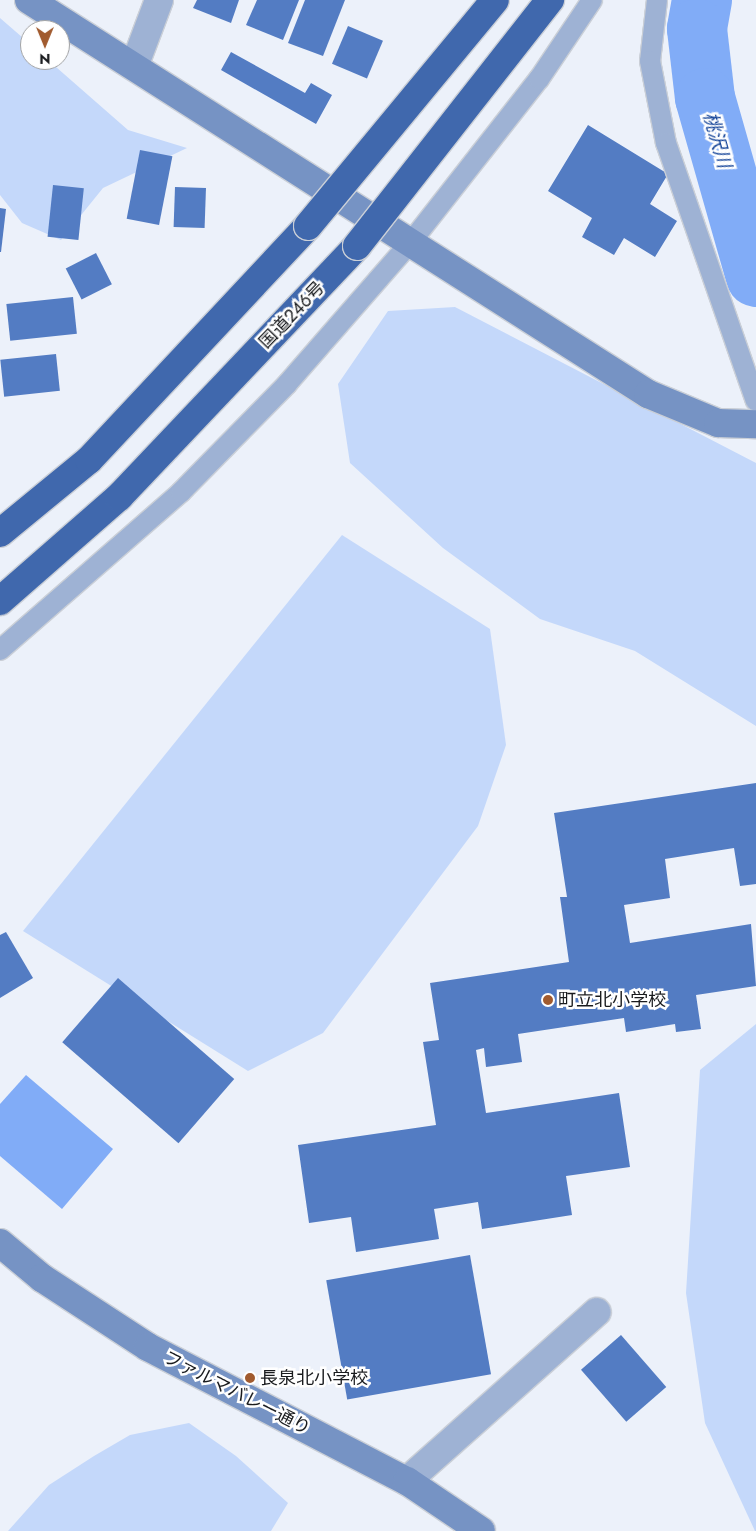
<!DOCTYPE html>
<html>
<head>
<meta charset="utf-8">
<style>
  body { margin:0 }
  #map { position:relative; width:756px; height:1531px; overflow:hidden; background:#ecf1fa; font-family:Jost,"Noto Sans JP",sans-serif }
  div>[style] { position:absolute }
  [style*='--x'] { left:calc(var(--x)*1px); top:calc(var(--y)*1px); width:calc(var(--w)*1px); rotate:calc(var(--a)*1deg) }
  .green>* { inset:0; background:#c4d8fa }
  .water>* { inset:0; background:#81acf7 }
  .river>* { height:60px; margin:-30px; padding:0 30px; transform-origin:30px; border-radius:30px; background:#81acf7 }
  .building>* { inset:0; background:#537cc3; transform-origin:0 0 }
  .roads { filter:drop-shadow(1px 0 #cacfd7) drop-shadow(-1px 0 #cacfd7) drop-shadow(0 1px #cacfd7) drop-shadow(0 -1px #cacfd7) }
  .lane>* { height:20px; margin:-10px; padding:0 10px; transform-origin:10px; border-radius:10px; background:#9eb2d4 }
  .street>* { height:28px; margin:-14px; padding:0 14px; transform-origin:14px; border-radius:14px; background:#9eb2d4 }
  .secondary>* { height:28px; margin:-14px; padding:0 14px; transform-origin:14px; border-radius:14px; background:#7693c4 }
  .highway>* { height:28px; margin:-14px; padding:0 14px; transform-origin:14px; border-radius:14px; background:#4068ad }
  .bridges { filter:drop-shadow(1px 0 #cacfd7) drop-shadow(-1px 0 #cacfd7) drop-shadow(0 1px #cacfd7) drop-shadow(0 -1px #cacfd7) }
  .highway-bridge>* { height:28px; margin:-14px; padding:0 14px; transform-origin:14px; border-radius:14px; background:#4068ad }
  .dots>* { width:14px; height:14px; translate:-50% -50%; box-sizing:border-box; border:2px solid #fff; border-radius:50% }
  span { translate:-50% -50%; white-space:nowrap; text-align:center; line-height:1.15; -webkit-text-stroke:5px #fff; paint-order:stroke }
  .street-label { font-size:18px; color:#191b1e }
  .poi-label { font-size:18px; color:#191b1e }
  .left { translate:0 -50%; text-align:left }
  .water-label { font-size:19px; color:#134398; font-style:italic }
  .north { position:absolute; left:20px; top:20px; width:50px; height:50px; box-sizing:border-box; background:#fff; border:1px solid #a3a4a5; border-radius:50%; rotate:180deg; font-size:14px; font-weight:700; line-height:20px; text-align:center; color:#191b1e }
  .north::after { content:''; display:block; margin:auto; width:18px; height:22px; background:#a15b2f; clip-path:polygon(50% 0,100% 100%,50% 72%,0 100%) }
</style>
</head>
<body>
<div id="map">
  <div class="green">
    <i style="clip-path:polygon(0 18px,30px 44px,30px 60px,48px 60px,128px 130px,187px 148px,103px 188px,61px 240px,22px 223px,0 195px)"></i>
    <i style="clip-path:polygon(455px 307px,756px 463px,756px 726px,635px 651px,540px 619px,443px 548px,350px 463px,338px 384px,388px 311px)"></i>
    <i style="clip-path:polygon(342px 535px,490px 629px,506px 745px,478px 826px,323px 1033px,248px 1071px,23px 931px)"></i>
    <i style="clip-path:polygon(756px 1024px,756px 1531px,755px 1531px,705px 1423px,686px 1293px,700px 1070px)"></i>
    <i style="clip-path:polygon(189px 1423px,236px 1456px,288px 1503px,271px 1531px,8px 1531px,49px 1485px,94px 1456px,130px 1435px)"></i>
  </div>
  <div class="water">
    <i style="clip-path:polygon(26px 1075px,113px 1149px,62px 1209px,0 1156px,0 1104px)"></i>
  </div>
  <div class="river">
    <i style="--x:702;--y:0;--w:29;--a:100"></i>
    <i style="--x:697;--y:29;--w:69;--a:83.4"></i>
    <i style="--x:705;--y:98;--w:186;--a:74.1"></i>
  </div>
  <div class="building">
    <i style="clip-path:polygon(197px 0,239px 0,231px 23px,193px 8px)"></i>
    <i style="clip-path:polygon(257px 0,299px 0,283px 40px,246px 25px)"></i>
    <i style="clip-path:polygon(305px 0,345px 0,323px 56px,288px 43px)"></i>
    <i style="left:348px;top:26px;width:38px;height:41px;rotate:23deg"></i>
    <i style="clip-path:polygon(231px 52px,305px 93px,311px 83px,332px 95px,316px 124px,221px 70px)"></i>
    <i style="clip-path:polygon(588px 125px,668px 174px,650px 204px,677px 221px,655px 257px,624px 238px,614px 255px,582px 237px,592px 218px,548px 191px)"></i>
    <i style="left:140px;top:150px;width:33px;height:70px;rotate:11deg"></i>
    <i style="left:53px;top:185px;width:31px;height:52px;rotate:6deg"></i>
    <i style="left:175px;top:187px;width:31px;height:40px;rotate:2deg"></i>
    <i style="clip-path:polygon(0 208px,6px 209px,1px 252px,0 252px)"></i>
    <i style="left:96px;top:253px;width:35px;height:34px;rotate:63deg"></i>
    <i style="left:73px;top:297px;width:37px;height:67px;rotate:84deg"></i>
    <i style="left:56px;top:354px;width:37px;height:56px;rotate:84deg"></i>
    <i style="clip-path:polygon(756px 783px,756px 884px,740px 886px,734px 848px,665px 859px,670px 898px,624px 905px,630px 943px,751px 924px,756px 986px,696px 995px,701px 1029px,676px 1032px,675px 1024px,626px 1032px,624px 1018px,518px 1034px,522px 1062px,486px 1067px,484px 1048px,476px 1050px,486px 1113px,619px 1093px,630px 1167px,566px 1176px,572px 1215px,482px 1229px,478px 1202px,434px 1209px,439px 1239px,356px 1252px,351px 1217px,309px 1223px,298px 1145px,436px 1125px,423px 1042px,439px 1040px,430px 983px,569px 962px,560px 897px,567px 897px,554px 813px)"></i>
    <i style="clip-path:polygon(6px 932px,33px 978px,0 998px,0 935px)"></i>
    <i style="left:118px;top:978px;width:154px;height:85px;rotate:41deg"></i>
    <i style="left:470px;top:1255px;width:121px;height:146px;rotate:80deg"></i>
    <i style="left:621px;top:1335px;width:69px;height:53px;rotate:49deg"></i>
  </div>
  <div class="roads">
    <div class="lane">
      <i style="--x:657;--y:0;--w:61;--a:96.5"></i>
      <i style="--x:650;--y:61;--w:84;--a:79"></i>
      <i style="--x:666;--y:143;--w:273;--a:70.8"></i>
      <i style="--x:0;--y:650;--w:240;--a:-41.1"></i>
      <i style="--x:181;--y:492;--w:151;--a:-45.5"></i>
      <i style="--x:287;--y:384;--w:189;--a:-48.9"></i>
      <i style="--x:411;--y:242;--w:207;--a:-51.9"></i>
      <i style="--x:539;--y:79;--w:95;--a:-56.1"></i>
    </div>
    <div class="street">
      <i style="--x:135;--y:64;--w:68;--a:-69.4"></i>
      <i style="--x:407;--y:1481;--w:254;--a:-41.7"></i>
    </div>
    <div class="secondary">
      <i style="--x:29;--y:0;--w:734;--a:32.48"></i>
      <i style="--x:648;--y:394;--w:76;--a:22.5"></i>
      <i style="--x:718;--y:423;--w:38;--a:2"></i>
      <i style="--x:0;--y:1243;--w:55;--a:39.8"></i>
      <i style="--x:42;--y:1278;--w:126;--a:33.1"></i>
      <i style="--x:148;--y:1347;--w:292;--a:27.4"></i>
      <i style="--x:407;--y:1481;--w:89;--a:34"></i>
    </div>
    <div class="highway">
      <i style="--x:0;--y:533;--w:115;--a:-39.4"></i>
      <i style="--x:89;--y:460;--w:320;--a:-46.9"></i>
      <i style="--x:0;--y:601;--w:158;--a:-41.2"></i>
      <i style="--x:119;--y:497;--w:346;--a:-46.5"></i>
    </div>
  </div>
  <div class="bridges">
    <div class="highway-bridge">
      <i style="--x:308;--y:226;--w:293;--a:-50.4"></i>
      <i style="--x:357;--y:246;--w:313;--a:-51.9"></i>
    </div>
  </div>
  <div class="dots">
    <i style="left:548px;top:1000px;background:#a15b2f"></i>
    <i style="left:250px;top:1378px;background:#a15b2f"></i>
  </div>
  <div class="street-label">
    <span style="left:292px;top:315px;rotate:-46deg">国道246号</span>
    <span style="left:237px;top:1393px;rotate:27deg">ファルマバレー通り</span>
  </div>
  <div class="poi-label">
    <span class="left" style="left:558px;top:1000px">町立北小学校</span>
    <span class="left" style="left:260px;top:1378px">長泉北小学校</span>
  </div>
  <div class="water-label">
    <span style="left:717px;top:140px;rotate:74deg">桃沢川</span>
  </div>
  <div class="north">N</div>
</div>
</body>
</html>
